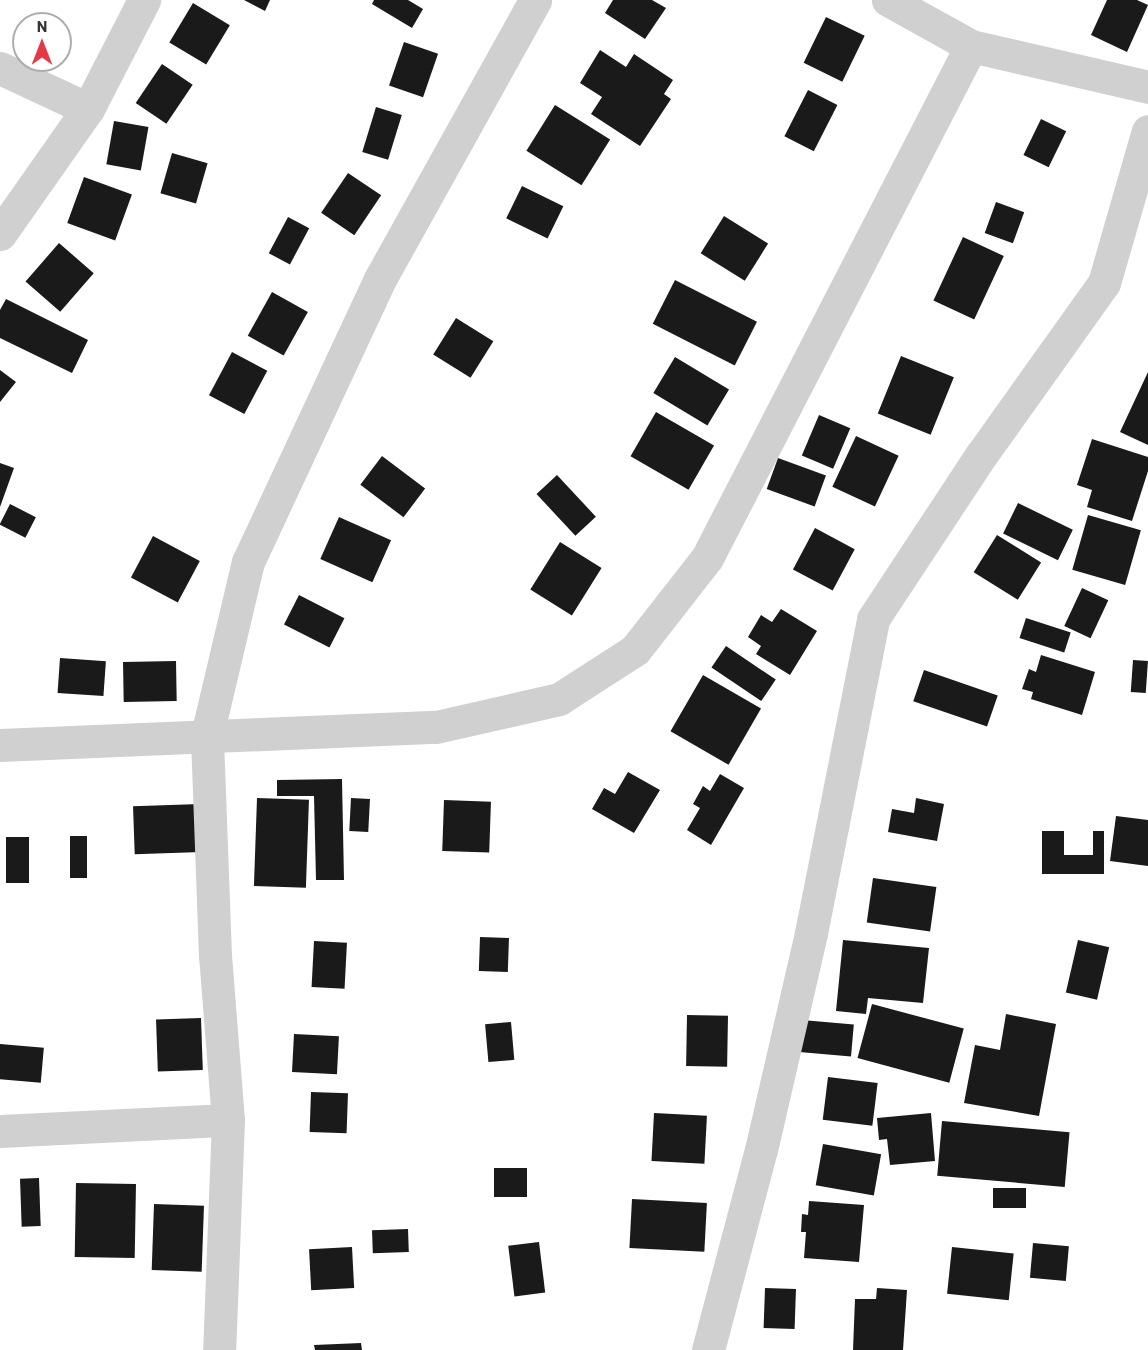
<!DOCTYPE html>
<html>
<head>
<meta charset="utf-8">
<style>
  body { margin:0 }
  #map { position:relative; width:1148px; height:1350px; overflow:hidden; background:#fff; font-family:Barlow,sans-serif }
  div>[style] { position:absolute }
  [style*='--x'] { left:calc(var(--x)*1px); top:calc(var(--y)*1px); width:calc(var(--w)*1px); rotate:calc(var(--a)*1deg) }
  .building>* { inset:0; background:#1a1a1a; transform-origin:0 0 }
  .minor>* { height:33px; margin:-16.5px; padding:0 16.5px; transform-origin:16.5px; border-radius:16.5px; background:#d0d0d0 }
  span { translate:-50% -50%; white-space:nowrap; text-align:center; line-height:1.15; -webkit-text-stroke:6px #fff; paint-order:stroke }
  .north { position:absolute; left:12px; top:12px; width:60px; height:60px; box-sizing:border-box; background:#fff; border:2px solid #adadad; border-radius:50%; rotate:0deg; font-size:16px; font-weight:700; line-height:24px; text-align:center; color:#333 }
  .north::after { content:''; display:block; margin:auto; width:21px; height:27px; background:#e63946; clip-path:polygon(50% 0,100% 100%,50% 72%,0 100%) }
</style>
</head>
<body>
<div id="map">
  <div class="building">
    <i style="clip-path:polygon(244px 0,270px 0,265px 11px)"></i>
    <i style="clip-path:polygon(374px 0,408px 0,423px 9px,412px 28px,372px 4px)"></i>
    <i style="clip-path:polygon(613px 0,652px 0,666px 8px,645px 39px,605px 13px)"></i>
    <i style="clip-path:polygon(1107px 0,1137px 0,1148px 5px,1127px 52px,1091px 35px)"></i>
    <i style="left:193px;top:3px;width:43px;height:46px;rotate:31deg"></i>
    <i style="left:826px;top:17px;width:43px;height:51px;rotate:26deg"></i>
    <i style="left:404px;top:42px;width:36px;height:46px;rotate:19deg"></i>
    <i style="clip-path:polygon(600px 50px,626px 67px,634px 54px,673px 80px,664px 94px,671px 99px,640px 146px,591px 114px,602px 97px,580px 83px)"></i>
    <i style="left:162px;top:64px;width:37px;height:47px;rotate:34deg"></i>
    <i style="left:808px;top:90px;width:33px;height:52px;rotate:27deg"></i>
    <i style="left:555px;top:105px;width:65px;height:54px;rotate:32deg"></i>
    <i style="left:376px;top:107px;width:27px;height:47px;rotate:17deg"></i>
    <i style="left:1041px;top:119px;width:28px;height:40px;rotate:26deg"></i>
    <i style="left:114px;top:121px;width:35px;height:44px;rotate:10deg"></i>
    <i style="left:172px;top:153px;width:37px;height:42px;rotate:16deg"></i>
    <i style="left:348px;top:173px;width:40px;height:48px;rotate:34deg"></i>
    <i style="left:84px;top:177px;width:51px;height:49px;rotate:20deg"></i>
    <i style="left:522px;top:186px;width:46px;height:36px;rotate:26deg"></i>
    <i style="left:996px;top:202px;width:30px;height:33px;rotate:20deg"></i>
    <i style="left:724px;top:216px;width:52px;height:44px;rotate:32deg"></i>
    <i style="left:288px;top:217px;width:24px;height:41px;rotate:28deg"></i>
    <i style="left:963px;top:237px;width:45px;height:70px;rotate:25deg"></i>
    <i style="left:59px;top:243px;width:46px;height:51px;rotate:41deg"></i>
    <i style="left:675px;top:280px;width:92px;height:49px;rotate:27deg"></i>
    <i style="left:272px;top:292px;width:41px;height:50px;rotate:29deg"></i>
    <i style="clip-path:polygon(6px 299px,88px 340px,72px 373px,0 338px,0 310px)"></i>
    <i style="left:456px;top:318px;width:44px;height:43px;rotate:32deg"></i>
    <i style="left:232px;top:352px;width:40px;height:49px;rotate:28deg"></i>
    <i style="left:901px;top:356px;width:57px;height:62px;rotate:22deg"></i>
    <i style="left:675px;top:357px;width:63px;height:42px;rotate:31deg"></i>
    <i style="clip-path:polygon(0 370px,16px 382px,0 402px)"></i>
    <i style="clip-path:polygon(1148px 372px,1148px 445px,1120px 432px)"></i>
    <i style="left:656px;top:412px;width:67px;height:51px;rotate:30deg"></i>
    <i style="left:819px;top:415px;width:34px;height:44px;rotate:23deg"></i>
    <i style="left:856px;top:436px;width:47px;height:56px;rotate:25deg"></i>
    <i style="clip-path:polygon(1092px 439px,1148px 457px,1148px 471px,1132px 521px,1087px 507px,1092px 490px,1077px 485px)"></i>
    <i style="left:382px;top:456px;width:54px;height:36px;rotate:37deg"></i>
    <i style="left:778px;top:458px;width:51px;height:33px;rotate:20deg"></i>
    <i style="clip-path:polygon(0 463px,14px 468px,0 507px)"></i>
    <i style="left:557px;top:475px;width:57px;height:28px;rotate:47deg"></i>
    <i style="left:1018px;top:503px;width:61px;height:34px;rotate:26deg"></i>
    <i style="left:10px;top:504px;width:29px;height:23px;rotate:27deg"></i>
    <i style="left:1088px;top:515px;width:55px;height:57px;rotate:16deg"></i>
    <i style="left:339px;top:517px;width:57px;height:46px;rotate:24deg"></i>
    <i style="left:815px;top:528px;width:45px;height:47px;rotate:28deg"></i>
    <i style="left:997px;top:535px;width:52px;height:44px;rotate:32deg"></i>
    <i style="left:153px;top:536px;width:53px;height:47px;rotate:28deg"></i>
    <i style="left:560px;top:542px;width:49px;height:56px;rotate:32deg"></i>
    <i style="left:1082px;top:588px;width:29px;height:42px;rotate:25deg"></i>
    <i style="left:299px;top:595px;width:51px;height:33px;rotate:27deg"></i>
    <i style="clip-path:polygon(781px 609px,817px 631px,790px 675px,756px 654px,761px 646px,748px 637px,761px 615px,772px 622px)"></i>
    <i style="left:1026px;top:618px;width:47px;height:21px;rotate:18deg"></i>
    <i style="left:726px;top:646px;width:60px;height:26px;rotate:34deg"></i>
    <i style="clip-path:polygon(1041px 655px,1095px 672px,1082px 715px,1031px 699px,1033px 692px,1022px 689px,1029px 669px,1036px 672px)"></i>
    <i style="left:60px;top:658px;width:46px;height:35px;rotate:4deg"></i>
    <i style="left:1133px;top:660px;width:15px;height:32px;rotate:4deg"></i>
    <i style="left:176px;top:661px;width:40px;height:53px;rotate:89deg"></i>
    <i style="left:924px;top:670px;width:78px;height:33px;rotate:19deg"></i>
    <i style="left:703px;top:675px;width:67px;height:65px;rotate:30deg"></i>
    <i style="clip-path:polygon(628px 772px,660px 790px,634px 833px,592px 809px,604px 788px,615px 794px)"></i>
    <i style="clip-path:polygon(720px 774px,744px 788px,711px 845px,687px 830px,700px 808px,693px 804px,703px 786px,710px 791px)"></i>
    <i style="clip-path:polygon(342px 779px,344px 880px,316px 880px,314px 796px,277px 796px,277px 780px)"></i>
    <i style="left:257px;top:798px;width:52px;height:88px;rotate:2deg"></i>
    <i style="left:351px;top:798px;width:19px;height:33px;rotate:3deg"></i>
    <i style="clip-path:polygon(916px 798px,944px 804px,937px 841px,888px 832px,892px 809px,914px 813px)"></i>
    <i style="left:444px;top:800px;width:47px;height:51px;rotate:2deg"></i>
    <i style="left:200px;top:804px;width:48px;height:67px;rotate:88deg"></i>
    <i style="clip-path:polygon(1116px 816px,1148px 820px,1148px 866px,1110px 861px)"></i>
    <i style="clip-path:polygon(1042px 831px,1064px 831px,1064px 855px,1093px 855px,1093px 831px,1104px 831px,1104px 874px,1042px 874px)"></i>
    <i style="left:70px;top:836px;width:17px;height:42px"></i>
    <i style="left:6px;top:837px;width:23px;height:46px"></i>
    <i style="left:873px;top:878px;width:64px;height:45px;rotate:8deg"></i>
    <i style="left:480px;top:937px;width:29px;height:34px;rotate:2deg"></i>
    <i style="clip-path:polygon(843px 940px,929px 948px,923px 1003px,868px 998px,866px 1014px,836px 1011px)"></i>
    <i style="left:1078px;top:940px;width:32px;height:54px;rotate:13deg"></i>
    <i style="left:314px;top:941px;width:33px;height:46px;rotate:3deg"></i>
    <i style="left:872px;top:1004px;width:95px;height:56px;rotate:15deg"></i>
    <i style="clip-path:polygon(1006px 1014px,1056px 1024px,1039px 1116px,964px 1103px,975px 1045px,1000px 1050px)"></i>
    <i style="left:687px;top:1015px;width:41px;height:51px;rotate:1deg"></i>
    <i style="left:201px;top:1018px;width:52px;height:45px;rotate:88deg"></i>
    <i style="left:802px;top:1020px;width:52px;height:32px;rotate:5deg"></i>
    <i style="left:511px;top:1022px;width:38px;height:26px;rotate:85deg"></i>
    <i style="left:294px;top:1034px;width:45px;height:38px;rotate:3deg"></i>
    <i style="left:0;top:1044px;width:44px;height:35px;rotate:5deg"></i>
    <i style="left:828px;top:1077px;width:50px;height:43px;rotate:7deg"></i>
    <i style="left:311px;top:1092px;width:37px;height:40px;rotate:2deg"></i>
    <i style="left:654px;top:1113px;width:53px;height:48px;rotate:3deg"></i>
    <i style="clip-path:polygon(931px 1113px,935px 1161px,890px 1165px,887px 1139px,879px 1140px,877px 1118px)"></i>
    <i style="left:942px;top:1121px;width:128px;height:55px;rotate:5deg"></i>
    <i style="left:823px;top:1144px;width:59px;height:42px;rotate:10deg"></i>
    <i style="left:494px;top:1168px;width:33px;height:29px"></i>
    <i style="left:39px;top:1178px;width:48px;height:19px;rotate:88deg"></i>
    <i style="left:76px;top:1183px;width:60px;height:74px;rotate:1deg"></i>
    <i style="left:993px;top:1188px;width:33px;height:20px"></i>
    <i style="left:632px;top:1199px;width:75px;height:49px;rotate:3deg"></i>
    <i style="clip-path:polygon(809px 1201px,864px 1205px,859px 1262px,804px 1258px,806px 1232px,801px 1232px,802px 1214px,808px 1215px)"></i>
    <i style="left:154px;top:1204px;width:50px;height:66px;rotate:2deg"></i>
    <i style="left:408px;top:1229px;width:23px;height:36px;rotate:88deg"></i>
    <i style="left:539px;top:1242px;width:51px;height:31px;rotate:83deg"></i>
    <i style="left:1033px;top:1243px;width:36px;height:35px;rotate:5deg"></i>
    <i style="left:352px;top:1247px;width:41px;height:43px;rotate:87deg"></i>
    <i style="left:952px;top:1247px;width:62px;height:47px;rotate:6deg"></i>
    <i style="left:765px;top:1288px;width:31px;height:40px;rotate:2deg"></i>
    <i style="clip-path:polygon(877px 1288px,907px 1290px,903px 1350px,853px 1350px,855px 1299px,876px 1299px)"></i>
    <i style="clip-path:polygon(361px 1343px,362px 1350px,315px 1350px,314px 1345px)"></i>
  </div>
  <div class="minor">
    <i style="--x:971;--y:46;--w:182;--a:13"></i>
    <i style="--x:0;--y:68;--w:97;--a:25"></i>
    <i style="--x:0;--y:234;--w:153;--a:-54.9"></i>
    <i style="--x:88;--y:109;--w:123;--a:-62.8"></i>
    <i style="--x:0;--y:745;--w:436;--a:-2.4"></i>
    <i style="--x:436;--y:727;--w:126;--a:-12.8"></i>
    <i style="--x:559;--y:699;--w:90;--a:-32.8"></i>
    <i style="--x:635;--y:650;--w:117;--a:-52"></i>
    <i style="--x:707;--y:558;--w:576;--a:-62.72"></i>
    <i style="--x:971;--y:46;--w:95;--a:-151"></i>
    <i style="--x:228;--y:1120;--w:165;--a:-94.5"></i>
    <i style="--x:215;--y:956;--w:221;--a:-92.1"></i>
    <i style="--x:207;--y:735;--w:178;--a:-76.7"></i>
    <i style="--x:248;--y:562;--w:312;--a:-65"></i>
    <i style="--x:380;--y:279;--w:319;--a:-60.9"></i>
    <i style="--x:0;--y:1131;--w:228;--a:-2.8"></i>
    <i style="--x:228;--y:1120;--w:230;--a:92.2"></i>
    <i style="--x:708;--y:1350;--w:207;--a:-75.2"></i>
    <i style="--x:761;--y:1150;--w:223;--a:-77"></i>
    <i style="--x:811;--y:933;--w:320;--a:-78.8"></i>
    <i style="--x:873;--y:619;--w:198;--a:-56.6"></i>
    <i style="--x:982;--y:454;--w:210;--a:-54.5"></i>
    <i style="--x:1104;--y:283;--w:158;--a:-73.9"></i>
  </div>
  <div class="north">N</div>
</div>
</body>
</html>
